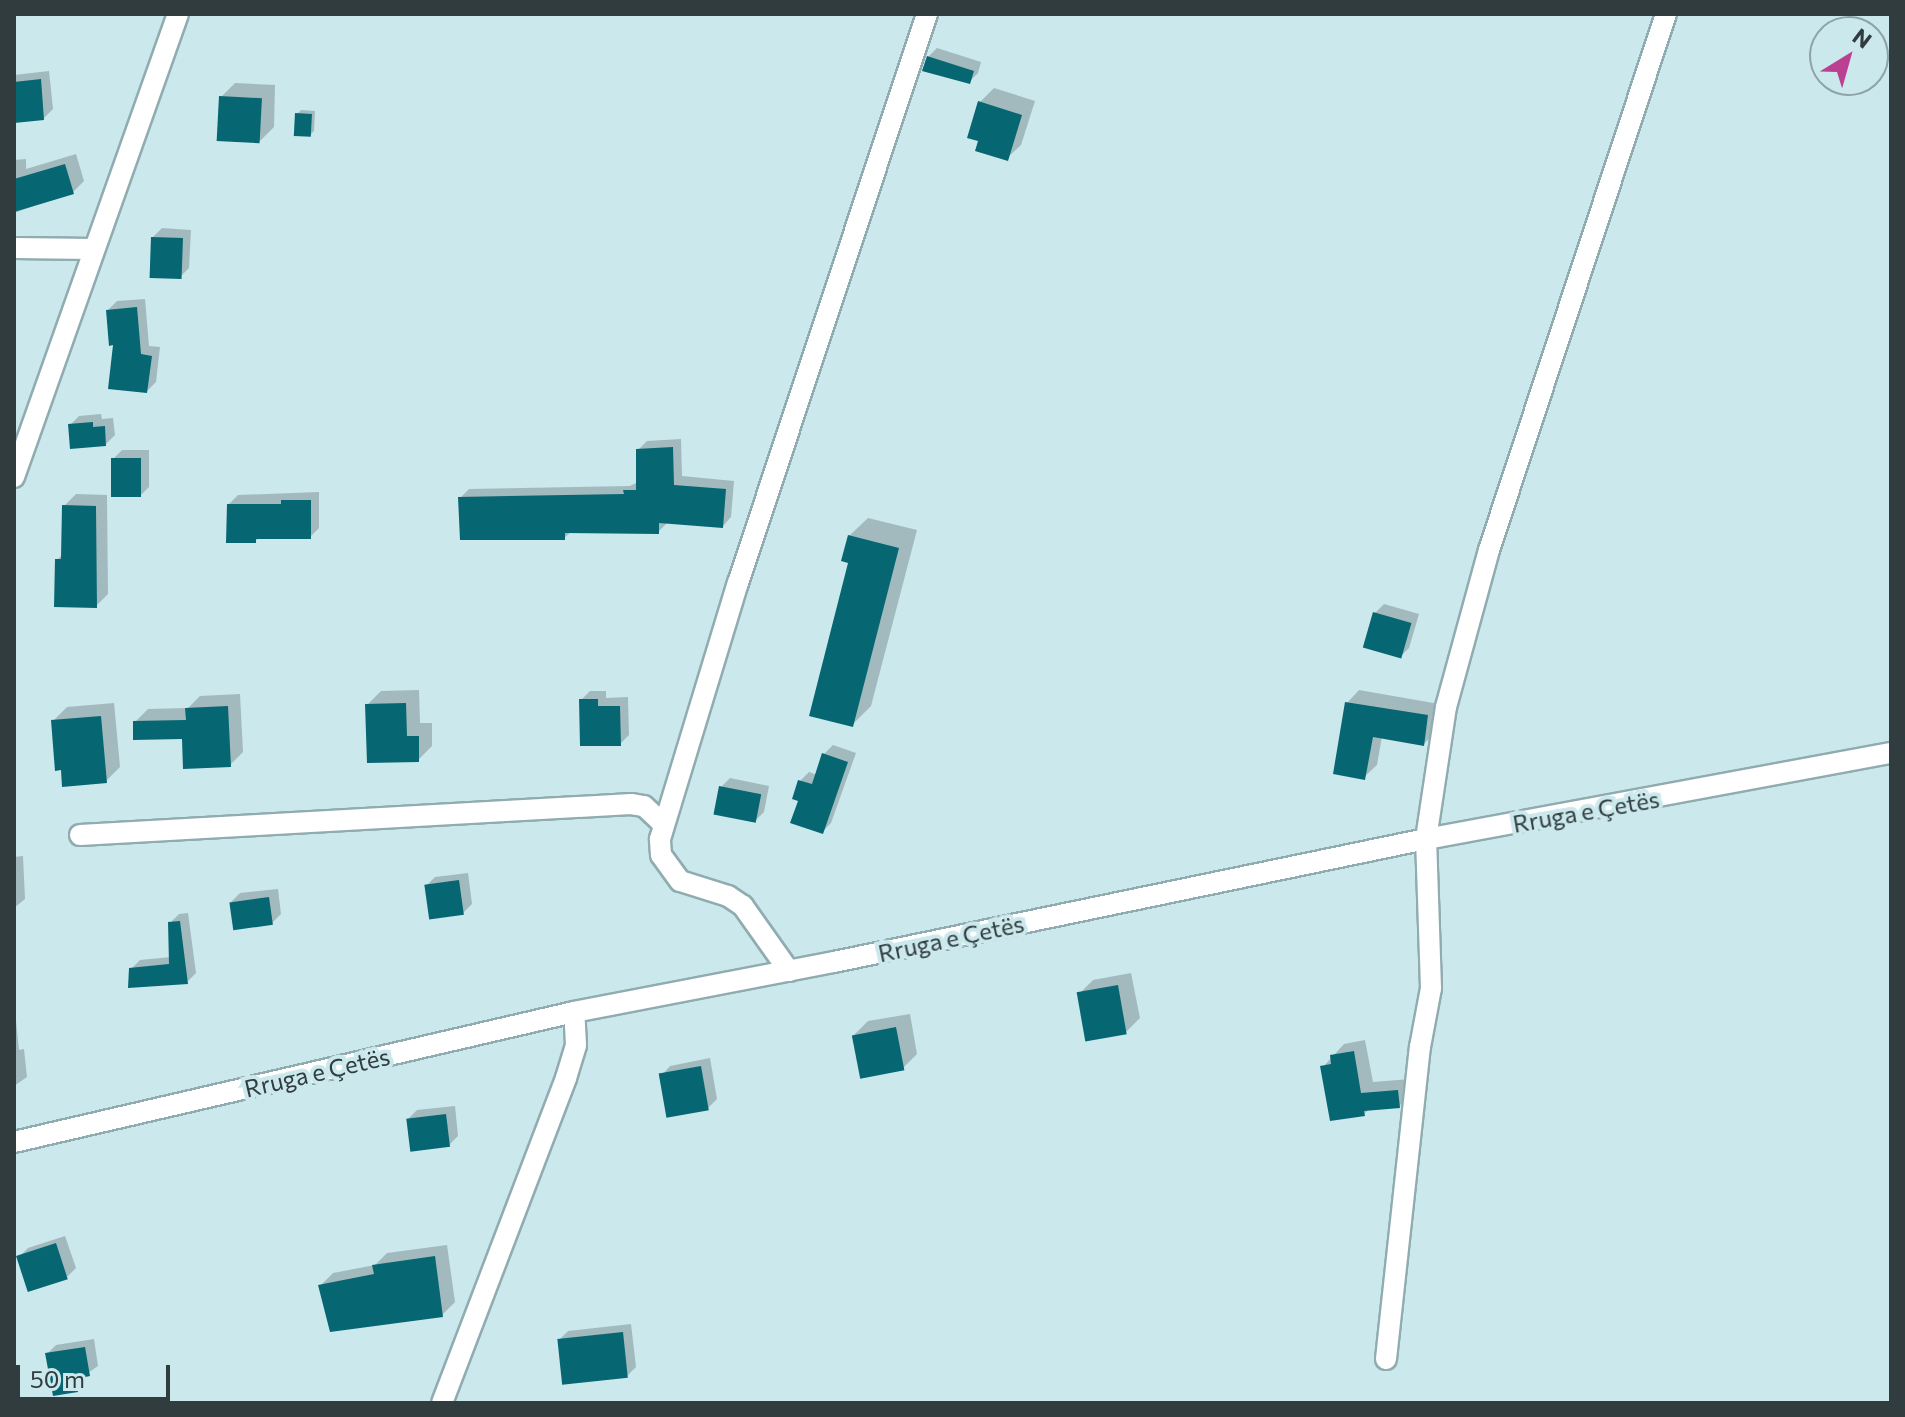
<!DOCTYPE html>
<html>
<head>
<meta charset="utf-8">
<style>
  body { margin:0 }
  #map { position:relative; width:1905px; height:1417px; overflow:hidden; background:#cbe8ed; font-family:Commissioner,sans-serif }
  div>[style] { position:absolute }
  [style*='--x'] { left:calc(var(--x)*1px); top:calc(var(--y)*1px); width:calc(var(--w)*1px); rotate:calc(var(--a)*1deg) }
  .shadow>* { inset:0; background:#0003 }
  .building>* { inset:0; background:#066672; transform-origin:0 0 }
  .roads { filter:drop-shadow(2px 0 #90acb1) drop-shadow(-2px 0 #90acb1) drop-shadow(0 2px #90acb1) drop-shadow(0 -2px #90acb1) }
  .street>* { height:20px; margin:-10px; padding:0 10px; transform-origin:10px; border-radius:10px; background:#fff }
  span { translate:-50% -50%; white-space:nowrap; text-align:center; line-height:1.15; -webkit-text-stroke:8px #cbe8ed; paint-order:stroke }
  .street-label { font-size:24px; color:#313c3e }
  .frame { position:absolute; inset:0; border:16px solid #313c3e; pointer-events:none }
  .north { position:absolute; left:1809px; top:16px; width:80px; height:80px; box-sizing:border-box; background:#cbe8ed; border:2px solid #8da3a7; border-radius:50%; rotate:37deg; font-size:22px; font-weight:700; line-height:32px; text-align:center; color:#313c3e }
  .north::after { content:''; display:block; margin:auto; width:28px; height:36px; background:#bb4092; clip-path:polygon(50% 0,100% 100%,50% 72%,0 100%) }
  .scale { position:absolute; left:16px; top:1365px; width:154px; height:36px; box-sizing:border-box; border:4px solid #313c3e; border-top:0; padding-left:10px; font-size:24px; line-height:28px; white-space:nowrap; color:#313c3e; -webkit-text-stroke:6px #cbe8ed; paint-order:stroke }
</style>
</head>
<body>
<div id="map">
  <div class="shadow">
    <i style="clip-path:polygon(937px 48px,981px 62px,978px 73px,969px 82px,928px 57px)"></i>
    <i style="clip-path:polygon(49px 71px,53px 109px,44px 118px,14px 121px,14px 75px)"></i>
    <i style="clip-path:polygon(235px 83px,275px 85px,274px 127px,260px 141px,221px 97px)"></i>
    <i style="clip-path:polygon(994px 88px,1035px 101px,1021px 145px,1007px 158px,980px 140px,980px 102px)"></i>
    <i style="clip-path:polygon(301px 110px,315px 111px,314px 131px,310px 135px,297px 114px)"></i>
    <i style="clip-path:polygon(76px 154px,84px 181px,73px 192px,14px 213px,14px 160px,26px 159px,26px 169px)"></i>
    <i style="clip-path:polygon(162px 228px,191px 230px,189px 268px,180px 277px,153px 237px)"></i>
    <i style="clip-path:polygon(145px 299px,149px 346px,160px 347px,156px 382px,147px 391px,115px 343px,108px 310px,117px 301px)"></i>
    <i style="clip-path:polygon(101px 414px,102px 419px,113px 418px,115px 435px,106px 444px,70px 425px,79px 416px)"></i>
    <i style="clip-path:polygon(681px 439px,682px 476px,734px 481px,731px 517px,723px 526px,668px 522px,658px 532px,572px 531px,564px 538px,460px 498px,469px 489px,630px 486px,638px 482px,638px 450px,647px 441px)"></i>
    <i style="clip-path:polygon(122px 450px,149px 450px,149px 487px,140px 496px,113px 459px)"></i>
    <i style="clip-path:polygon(319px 492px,319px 528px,310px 537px,260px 537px,255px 541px,229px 504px,238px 495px)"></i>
    <i style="clip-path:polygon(76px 494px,107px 495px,108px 594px,96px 606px,57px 560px,63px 554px,64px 506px)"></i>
    <i style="clip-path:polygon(868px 518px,917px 530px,871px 706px,852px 725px,849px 536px)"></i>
    <i style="clip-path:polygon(1384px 604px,1419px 614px,1409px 648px,1400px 657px,1375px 613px)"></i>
    <i style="clip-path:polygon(419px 690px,420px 723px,432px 723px,432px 746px,418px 760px,367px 705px,381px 691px)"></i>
    <i style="clip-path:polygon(1359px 690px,1439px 704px,1436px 731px,1424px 744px,1382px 736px,1377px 765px,1364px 777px,1347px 703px)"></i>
    <i style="clip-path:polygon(590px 691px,606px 691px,606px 698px,628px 697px,629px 735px,620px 744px,581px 700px)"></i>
    <i style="clip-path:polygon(240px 694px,243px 752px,230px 765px,184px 737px,135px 722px,148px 709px,188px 708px,200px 696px)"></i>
    <i style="clip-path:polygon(114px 703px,120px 767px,106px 781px,62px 768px,53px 721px,67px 707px)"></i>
    <i style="clip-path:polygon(833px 745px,856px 753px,831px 823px,822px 832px,800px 800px,800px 781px,809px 772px,817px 775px,824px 754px)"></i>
    <i style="clip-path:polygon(730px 778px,769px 786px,764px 812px,755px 821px,721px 787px)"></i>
    <i style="clip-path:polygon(23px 856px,25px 899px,14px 908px,14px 857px)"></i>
    <i style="clip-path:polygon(468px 873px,472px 904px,463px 913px,426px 886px,435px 877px)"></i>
    <i style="clip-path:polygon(278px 889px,281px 914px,272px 923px,231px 902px,240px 893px)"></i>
    <i style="clip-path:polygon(188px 913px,196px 973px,187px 982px,131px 969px,140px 960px,171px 957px,170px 923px,179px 914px)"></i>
    <i style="clip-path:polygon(1131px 973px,1140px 1018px,1126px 1032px,1079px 994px,1093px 980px)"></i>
    <i style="clip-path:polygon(14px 1001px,19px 1050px,24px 1049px,27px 1077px,14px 1086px)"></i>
    <i style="clip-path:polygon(910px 1014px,917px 1054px,903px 1068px,854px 1035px,868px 1021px)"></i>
    <i style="clip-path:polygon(1365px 1040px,1373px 1082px,1410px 1079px,1411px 1094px,1399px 1106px,1369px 1109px,1364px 1114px,1323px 1067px,1344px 1044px)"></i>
    <i style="clip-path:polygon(710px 1058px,717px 1099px,708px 1108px,662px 1075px,670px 1066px)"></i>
    <i style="clip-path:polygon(455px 1106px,458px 1136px,449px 1145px,408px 1119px,417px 1110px)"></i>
    <i style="clip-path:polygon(65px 1236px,76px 1268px,67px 1277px,19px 1257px,28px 1248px)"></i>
    <i style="clip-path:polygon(447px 1245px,455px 1302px,442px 1315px,321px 1285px,333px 1273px,375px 1265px,387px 1253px)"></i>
    <i style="clip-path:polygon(631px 1324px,636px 1367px,627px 1376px,559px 1340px,568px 1331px)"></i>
    <i style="clip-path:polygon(94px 1339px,98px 1366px,85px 1375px,86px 1381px,77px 1390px,47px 1354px,56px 1345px)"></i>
  </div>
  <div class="building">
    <i style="clip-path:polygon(927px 56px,974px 71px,970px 84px,922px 71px)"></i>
    <i style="clip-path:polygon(41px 79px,44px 120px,14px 123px,14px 82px)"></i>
    <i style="left:219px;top:96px;width:43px;height:45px;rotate:3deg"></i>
    <i style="clip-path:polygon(978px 101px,1022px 115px,1008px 161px,975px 151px,978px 141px,967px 138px)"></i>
    <i style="left:295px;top:113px;width:17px;height:23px;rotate:3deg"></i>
    <i style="clip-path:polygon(65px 164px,74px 194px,14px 212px,14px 179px)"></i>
    <i style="left:151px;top:237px;width:32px;height:41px;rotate:2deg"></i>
    <i style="clip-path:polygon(137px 307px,141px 354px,152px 356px,147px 393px,108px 389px,113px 345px,109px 346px,106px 310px)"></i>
    <i style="clip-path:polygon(93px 422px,93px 427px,105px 426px,106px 446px,70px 449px,68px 424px)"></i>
    <i style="clip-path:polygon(673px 447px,674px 485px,726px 489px,723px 528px,659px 523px,659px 534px,565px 533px,565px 540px,460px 540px,458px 497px,624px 494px,623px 490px,636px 490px,636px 449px)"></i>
    <i style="left:111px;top:458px;width:30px;height:39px"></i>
    <i style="clip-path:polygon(281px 500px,311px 500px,311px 539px,256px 539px,256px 543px,226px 543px,227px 504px,281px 504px)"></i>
    <i style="clip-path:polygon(62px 505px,96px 506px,97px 608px,54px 607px,55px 559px,61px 559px)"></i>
    <i style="clip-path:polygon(848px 535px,899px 548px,853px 727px,809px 716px,848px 563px,841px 561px)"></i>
    <i style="left:1373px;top:612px;width:40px;height:37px;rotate:16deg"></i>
    <i style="clip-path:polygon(579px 699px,598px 699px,598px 706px,620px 706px,621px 746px,580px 746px)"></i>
    <i style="clip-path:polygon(1345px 702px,1428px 715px,1424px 746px,1373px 737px,1365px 780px,1333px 774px)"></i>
    <i style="clip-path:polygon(406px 703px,407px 736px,419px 736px,419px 762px,367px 763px,365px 704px)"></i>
    <i style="clip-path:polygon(228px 706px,231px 767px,183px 769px,182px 739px,133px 740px,133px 721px,186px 720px,185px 708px)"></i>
    <i style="clip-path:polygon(101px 716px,107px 783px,62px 787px,61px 770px,55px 771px,51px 720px)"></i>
    <i style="clip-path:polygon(822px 753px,848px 762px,823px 834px,790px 823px,798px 801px,792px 799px,798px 780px,812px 784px)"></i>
    <i style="left:719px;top:786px;width:43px;height:29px;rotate:11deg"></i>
    <i style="left:459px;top:880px;width:35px;height:35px;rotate:82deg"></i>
    <i style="left:269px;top:897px;width:28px;height:40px;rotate:82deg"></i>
    <i style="clip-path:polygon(180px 921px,188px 984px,128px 988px,129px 968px,169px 964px,168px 922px)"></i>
    <i style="left:1118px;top:985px;width:50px;height:42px;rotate:80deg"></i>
    <i style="left:896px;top:1027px;width:44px;height:45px;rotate:79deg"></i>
    <i style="clip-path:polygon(1354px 1051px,1361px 1093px,1398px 1090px,1400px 1108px,1364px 1111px,1365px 1116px,1330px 1121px,1320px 1066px,1331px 1064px,1330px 1055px)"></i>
    <i style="left:701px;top:1066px;width:45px;height:43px;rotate:80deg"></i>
    <i style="left:446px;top:1114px;width:33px;height:40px;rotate:83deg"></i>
    <i style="left:56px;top:1243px;width:38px;height:42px;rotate:72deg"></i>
    <i style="clip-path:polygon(435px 1256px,443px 1317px,330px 1332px,318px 1285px,374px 1274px,372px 1265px)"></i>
    <i style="left:623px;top:1332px;width:46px;height:66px;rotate:84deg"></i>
    <i style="clip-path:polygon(85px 1347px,90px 1376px,76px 1379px,78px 1392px,53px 1396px,45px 1353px)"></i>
  </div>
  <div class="roads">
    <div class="street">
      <i style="--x:14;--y:248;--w:80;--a:0.7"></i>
      <i style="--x:14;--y:477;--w:491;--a:-70.5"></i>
      <i style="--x:80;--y:835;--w:552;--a:-3.22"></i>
      <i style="--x:631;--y:804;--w:13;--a:9"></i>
      <i style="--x:644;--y:806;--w:26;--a:43"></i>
      <i style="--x:789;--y:971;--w:80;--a:-125.3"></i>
      <i style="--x:743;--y:906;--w:18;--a:-146"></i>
      <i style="--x:728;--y:896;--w:50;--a:-162.6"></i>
      <i style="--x:680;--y:881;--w:32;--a:-126"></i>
      <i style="--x:661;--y:855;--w:16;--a:-94"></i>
      <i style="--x:660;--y:839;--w:268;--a:-73.1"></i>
      <i style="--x:738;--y:583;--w:600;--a:-71.63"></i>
      <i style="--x:14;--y:1142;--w:575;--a:-13.07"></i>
      <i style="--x:574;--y:1012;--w:265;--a:-10.9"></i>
      <i style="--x:834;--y:962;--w:605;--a:-11.74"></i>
      <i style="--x:1426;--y:839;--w:473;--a:-10.5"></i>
      <i style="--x:1386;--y:1359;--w:314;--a:-83.8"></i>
      <i style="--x:1420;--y:1047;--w:60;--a:-79.4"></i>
      <i style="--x:1431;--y:988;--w:149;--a:-91.9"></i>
      <i style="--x:1426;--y:839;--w:134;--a:-81.4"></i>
      <i style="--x:1446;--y:707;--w:163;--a:-74.7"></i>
      <i style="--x:1489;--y:550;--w:564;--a:-71.73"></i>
      <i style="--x:442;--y:1403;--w:348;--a:-69.1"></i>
      <i style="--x:566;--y:1078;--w:34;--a:-73"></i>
      <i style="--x:576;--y:1045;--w:33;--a:-93"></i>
    </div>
  </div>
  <div class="street-label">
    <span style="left:1586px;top:811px;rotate:-10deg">Rruga e Çetës</span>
    <span style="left:951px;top:938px;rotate:-12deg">Rruga e Çetës</span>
    <span style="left:317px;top:1072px;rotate:-13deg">Rruga e Çetës</span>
  </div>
  <div class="frame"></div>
  <div class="north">N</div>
  <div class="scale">50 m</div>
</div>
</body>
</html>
